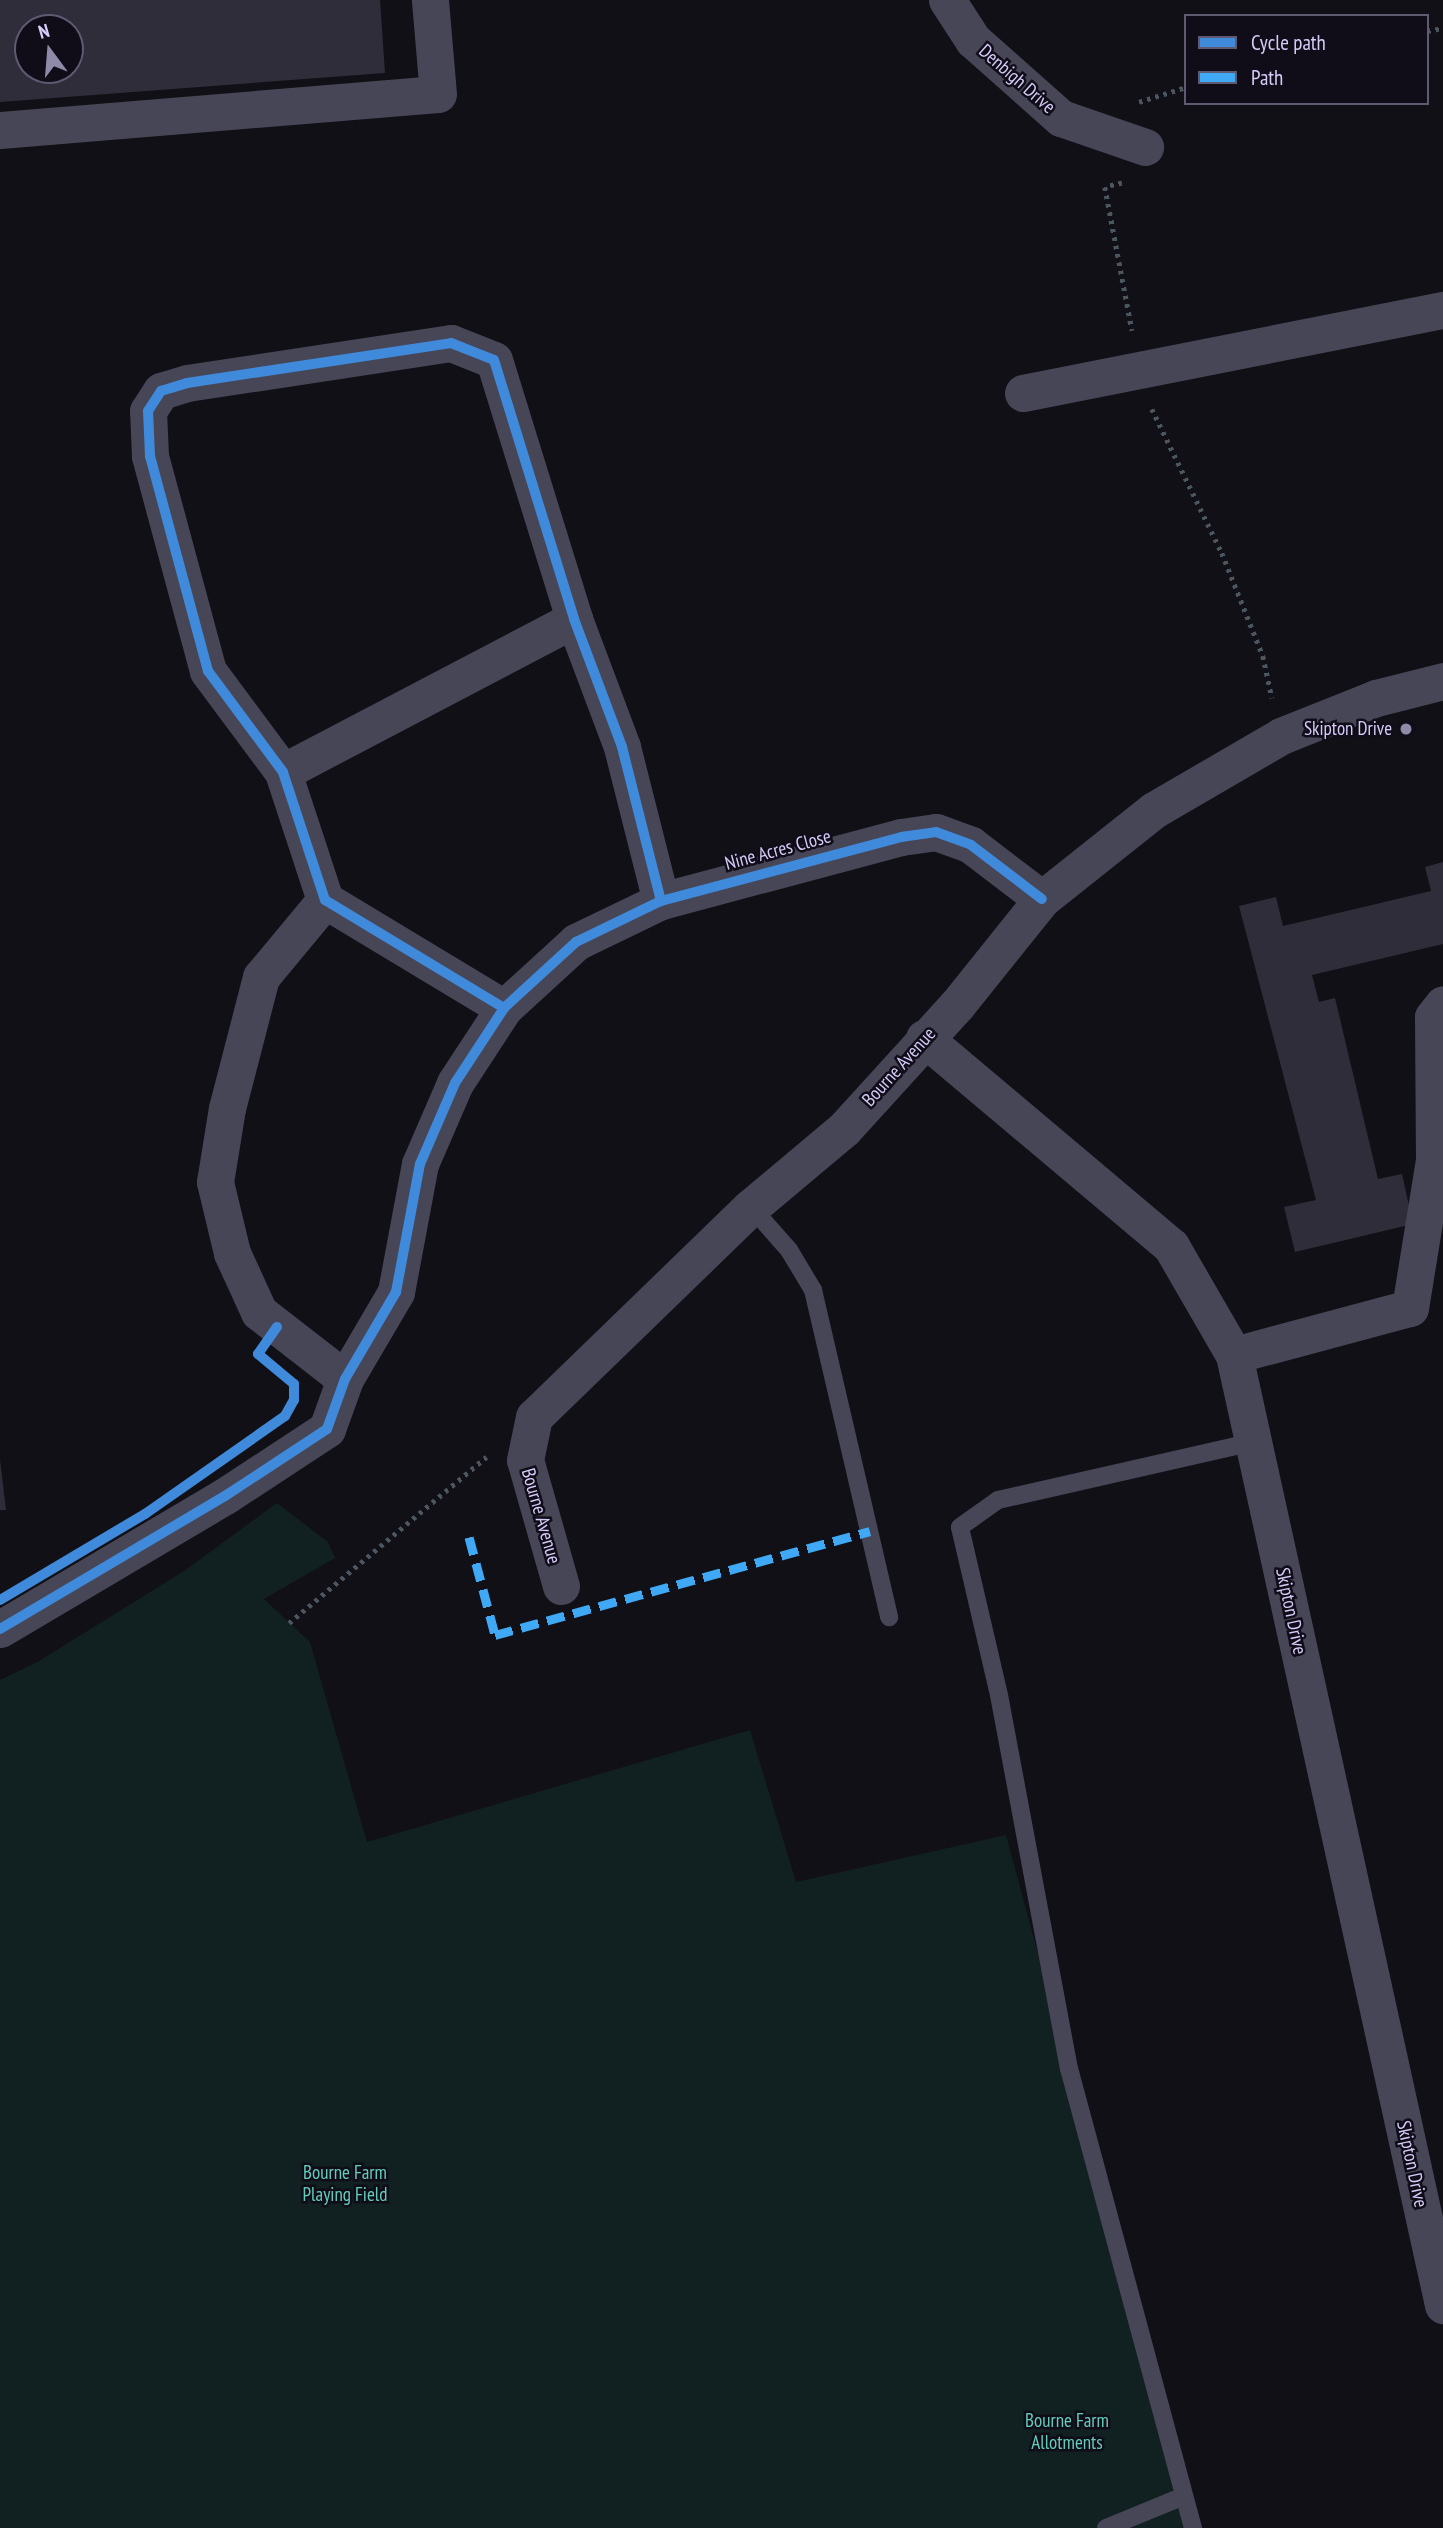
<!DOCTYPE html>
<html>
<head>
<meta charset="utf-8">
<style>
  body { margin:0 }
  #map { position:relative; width:1443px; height:2528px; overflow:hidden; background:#111016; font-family:"PT Sans Narrow",sans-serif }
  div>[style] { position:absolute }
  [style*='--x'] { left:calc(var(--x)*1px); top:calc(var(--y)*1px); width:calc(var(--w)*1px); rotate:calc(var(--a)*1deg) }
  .green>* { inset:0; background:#112020 }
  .building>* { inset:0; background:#2f2d39 }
  .path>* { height:4.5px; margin-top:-2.25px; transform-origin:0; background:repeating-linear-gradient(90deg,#4c5661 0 3.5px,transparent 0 8.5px) }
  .service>* { height:18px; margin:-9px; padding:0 9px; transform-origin:9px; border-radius:9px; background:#474657 }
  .minor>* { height:37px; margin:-18.5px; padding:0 18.5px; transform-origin:18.5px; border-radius:18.5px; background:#474657 }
  .quiet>* { height:9px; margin-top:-4.5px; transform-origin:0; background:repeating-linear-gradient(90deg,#3fa9f5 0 18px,transparent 0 27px) }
  .cycleway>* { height:10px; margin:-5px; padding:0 5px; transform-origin:5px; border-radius:5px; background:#408adc }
  .dots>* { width:19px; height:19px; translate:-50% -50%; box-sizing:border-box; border:4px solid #100d19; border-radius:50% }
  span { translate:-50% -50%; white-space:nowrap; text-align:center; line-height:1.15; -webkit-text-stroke:5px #100d19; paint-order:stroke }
  .street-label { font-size:19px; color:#d5ccf8 }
  .poi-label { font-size:19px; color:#d5ccf8 }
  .right { translate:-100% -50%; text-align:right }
  .park-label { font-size:19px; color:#63cdbb }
  .legend { position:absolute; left:1184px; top:14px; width:245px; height:91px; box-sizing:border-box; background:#100d19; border:2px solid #5f5972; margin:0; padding:9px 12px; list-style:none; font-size:21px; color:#d5ccf8 }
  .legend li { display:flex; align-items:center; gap:14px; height:35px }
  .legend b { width:35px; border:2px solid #5f5972 }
  .north { position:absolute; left:14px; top:14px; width:70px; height:70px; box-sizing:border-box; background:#100d19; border:2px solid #5f5972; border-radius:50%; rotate:344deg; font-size:19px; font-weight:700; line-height:28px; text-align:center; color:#d5ccf8 }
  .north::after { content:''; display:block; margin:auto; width:24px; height:32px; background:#908aa9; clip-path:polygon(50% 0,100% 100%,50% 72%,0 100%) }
</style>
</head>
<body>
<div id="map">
  <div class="green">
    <i style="clip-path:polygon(277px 1503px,328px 1542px,335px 1558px,264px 1599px,310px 1642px,367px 1842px,750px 1730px,796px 1882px,1006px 1835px,1193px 2528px,0 2528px,0 1680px,39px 1661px,184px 1571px)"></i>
  </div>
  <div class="building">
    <i style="clip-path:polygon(evenodd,0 0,380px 0,385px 73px,0 102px,0 0,28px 28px,70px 28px,70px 70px,28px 70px,28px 28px)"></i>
    <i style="clip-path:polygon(1443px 862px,1443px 944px,1312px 975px,1319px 1002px,1335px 998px,1378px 1179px,1402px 1174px,1413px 1224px,1295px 1252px,1284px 1207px,1316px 1200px,1239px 906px,1276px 897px,1283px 926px,1431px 891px,1425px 867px)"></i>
    <i style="clip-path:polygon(0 1460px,6px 1510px,0 1510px)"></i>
  </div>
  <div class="path">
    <i style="--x:1427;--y:31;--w:16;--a:-11"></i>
    <i style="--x:1139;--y:102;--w:49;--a:-17.7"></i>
    <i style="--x:1122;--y:183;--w:17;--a:167"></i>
    <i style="--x:1105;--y:187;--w:146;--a:79.3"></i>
    <i style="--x:1152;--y:409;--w:160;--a:64.1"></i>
    <i style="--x:1222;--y:553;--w:111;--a:68.3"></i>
    <i style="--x:1263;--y:656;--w:43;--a:77.9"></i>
    <i style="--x:289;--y:1623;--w:258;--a:-40.1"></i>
  </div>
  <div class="service">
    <i style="--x:751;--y:1207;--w:57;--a:48.5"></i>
    <i style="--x:789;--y:1250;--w:47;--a:59"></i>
    <i style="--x:813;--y:1290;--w:336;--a:76.9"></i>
    <i style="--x:1106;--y:2528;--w:84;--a:-22.3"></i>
    <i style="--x:1193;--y:2528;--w:475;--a:-105.1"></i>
    <i style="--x:1069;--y:2069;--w:380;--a:-100.6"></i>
    <i style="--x:999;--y:1695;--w:172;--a:-103.1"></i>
    <i style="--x:960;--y:1527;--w:47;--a:-35.4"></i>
    <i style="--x:998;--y:1500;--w:262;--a:-12.8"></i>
  </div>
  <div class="minor">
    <i style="--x:947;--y:0;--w:48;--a:57"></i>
    <i style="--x:973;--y:40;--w:118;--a:41.6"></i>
    <i style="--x:1061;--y:118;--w:89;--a:19"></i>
    <i style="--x:0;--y:130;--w:439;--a:-4.7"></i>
    <i style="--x:438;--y:94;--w:94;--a:-94.9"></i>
    <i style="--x:1023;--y:393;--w:428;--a:-11.2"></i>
    <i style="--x:283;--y:772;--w:329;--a:-27.7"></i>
    <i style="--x:325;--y:900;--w:100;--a:129.7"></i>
    <i style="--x:261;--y:977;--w:135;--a:104.5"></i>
    <i style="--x:227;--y:1108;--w:75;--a:99.2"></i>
    <i style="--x:215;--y:1182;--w:73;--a:76.5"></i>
    <i style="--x:232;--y:1253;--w:65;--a:65.4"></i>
    <i style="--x:259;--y:1312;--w:109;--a:37.9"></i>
    <i style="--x:504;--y:1008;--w:209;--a:-148.9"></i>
    <i style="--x:325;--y:900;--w:135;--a:-108.2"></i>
    <i style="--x:283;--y:772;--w:126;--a:-126.6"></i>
    <i style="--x:208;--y:671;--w:223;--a:-105.1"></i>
    <i style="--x:150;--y:456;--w:45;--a:-92.5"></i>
    <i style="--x:148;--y:411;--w:24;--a:-57"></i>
    <i style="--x:161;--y:391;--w:27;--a:-17"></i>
    <i style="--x:187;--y:383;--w:267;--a:-8.6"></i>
    <i style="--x:451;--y:343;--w:46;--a:21.6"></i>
    <i style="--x:494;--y:360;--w:271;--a:72.8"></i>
    <i style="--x:574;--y:619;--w:137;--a:69.4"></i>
    <i style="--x:622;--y:747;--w:159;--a:75.8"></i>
    <i style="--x:924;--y:1038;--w:323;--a:40.1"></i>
    <i style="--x:1171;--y:1246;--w:126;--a:60"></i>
    <i style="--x:1234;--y:1355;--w:973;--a:77.59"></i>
    <i style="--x:1234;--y:1355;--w:182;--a:-15"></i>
    <i style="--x:1410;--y:1308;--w:150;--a:-80.8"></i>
    <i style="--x:1434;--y:1160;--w:143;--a:-90.4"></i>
    <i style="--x:1433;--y:1017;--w:16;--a:-52"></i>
    <i style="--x:561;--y:1586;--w:131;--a:-105.9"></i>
    <i style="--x:525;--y:1460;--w:44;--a:-78.2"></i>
    <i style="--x:534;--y:1417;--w:302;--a:-44.1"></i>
    <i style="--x:751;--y:1207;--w:121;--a:-40"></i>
    <i style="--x:844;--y:1129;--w:168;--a:-47.7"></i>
    <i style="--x:957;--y:1005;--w:136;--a:-51.3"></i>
    <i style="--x:1042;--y:899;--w:143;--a:-38.5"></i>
    <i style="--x:1154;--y:810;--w:147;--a:-30.2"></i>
    <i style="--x:1281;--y:736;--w:102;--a:-21.8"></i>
    <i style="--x:1376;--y:698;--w:69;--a:-14.2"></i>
    <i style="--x:0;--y:1629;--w:261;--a:-30.6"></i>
    <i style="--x:225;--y:1496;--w:122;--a:-33.3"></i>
    <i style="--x:327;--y:1429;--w:53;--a:-70.2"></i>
    <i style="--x:345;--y:1379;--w:101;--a:-59.6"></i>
    <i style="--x:396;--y:1292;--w:130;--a:-79.4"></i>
    <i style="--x:420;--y:1164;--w:88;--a:-66.6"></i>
    <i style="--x:455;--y:1083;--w:90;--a:-56.8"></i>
    <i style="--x:504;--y:1008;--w:98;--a:-42.5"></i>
    <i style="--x:576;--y:942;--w:94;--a:-25.8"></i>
    <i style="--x:661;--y:901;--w:248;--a:-14.9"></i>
    <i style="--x:901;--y:837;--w:35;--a:-8"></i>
    <i style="--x:936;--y:832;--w:37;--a:20"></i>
    <i style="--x:971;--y:845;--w:89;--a:37.3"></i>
  </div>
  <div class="quiet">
    <i style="--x:469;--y:1537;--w:101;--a:75.1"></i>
    <i style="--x:495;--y:1635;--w:389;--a:-15.5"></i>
  </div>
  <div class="cycleway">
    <i style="--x:504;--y:1008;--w:209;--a:-148.9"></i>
    <i style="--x:325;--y:900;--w:135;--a:-108.2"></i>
    <i style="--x:283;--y:772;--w:126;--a:-126.6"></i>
    <i style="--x:208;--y:671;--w:223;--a:-105.1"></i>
    <i style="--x:150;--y:456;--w:45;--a:-92.5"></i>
    <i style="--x:148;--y:411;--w:24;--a:-57"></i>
    <i style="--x:161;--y:391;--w:27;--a:-17"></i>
    <i style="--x:187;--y:383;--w:267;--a:-8.6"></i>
    <i style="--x:451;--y:343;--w:46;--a:21.6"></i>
    <i style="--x:494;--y:360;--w:271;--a:72.8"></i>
    <i style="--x:574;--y:619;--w:137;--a:69.4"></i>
    <i style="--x:622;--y:747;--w:159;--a:75.8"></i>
    <i style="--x:0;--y:1600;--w:169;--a:-30.7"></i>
    <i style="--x:145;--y:1514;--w:171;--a:-35"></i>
    <i style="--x:285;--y:1416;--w:18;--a:-61"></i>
    <i style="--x:294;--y:1400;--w:16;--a:-90"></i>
    <i style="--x:294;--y:1384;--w:47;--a:-140.2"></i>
    <i style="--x:258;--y:1354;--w:33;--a:-55"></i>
    <i style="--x:0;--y:1629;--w:261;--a:-30.6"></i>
    <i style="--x:225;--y:1496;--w:122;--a:-33.3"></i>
    <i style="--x:327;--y:1429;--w:53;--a:-70.2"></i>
    <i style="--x:345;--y:1379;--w:101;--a:-59.6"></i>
    <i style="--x:396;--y:1292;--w:130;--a:-79.4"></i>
    <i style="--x:420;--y:1164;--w:88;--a:-66.6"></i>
    <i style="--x:455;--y:1083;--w:90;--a:-56.8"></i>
    <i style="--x:504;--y:1008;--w:98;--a:-42.5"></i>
    <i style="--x:576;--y:942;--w:94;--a:-25.8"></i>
    <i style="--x:661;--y:901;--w:248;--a:-14.9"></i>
    <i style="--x:901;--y:837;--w:35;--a:-8"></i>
    <i style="--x:936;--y:832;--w:37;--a:20"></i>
    <i style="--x:971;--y:845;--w:89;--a:37.3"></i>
  </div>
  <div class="dots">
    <i style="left:1406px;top:729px;background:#908aa9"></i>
  </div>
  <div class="street-label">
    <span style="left:1017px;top:79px;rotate:41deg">Denbigh Drive</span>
    <span style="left:778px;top:850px;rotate:-15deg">Nine Acres Close</span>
    <span style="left:899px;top:1067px;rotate:-48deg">Bourne Avenue</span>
    <span style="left:541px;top:1516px;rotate:74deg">Bourne Avenue</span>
    <span style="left:1291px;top:1611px;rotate:78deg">Skipton Drive</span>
    <span style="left:1412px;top:2164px;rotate:78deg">Skipton Drive</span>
  </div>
  <div class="poi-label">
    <span class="right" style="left:1392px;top:729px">Skipton Drive</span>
  </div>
  <div class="park-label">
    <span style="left:345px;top:2184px">Bourne Farm<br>Playing Field</span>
    <span style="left:1067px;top:2432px">Bourne Farm<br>Allotments</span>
  </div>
  <ul class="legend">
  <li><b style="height:9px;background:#408adc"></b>Cycle path</li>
  <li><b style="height:9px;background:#3fa9f5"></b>Path</li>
  </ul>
  <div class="north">N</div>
</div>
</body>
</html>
